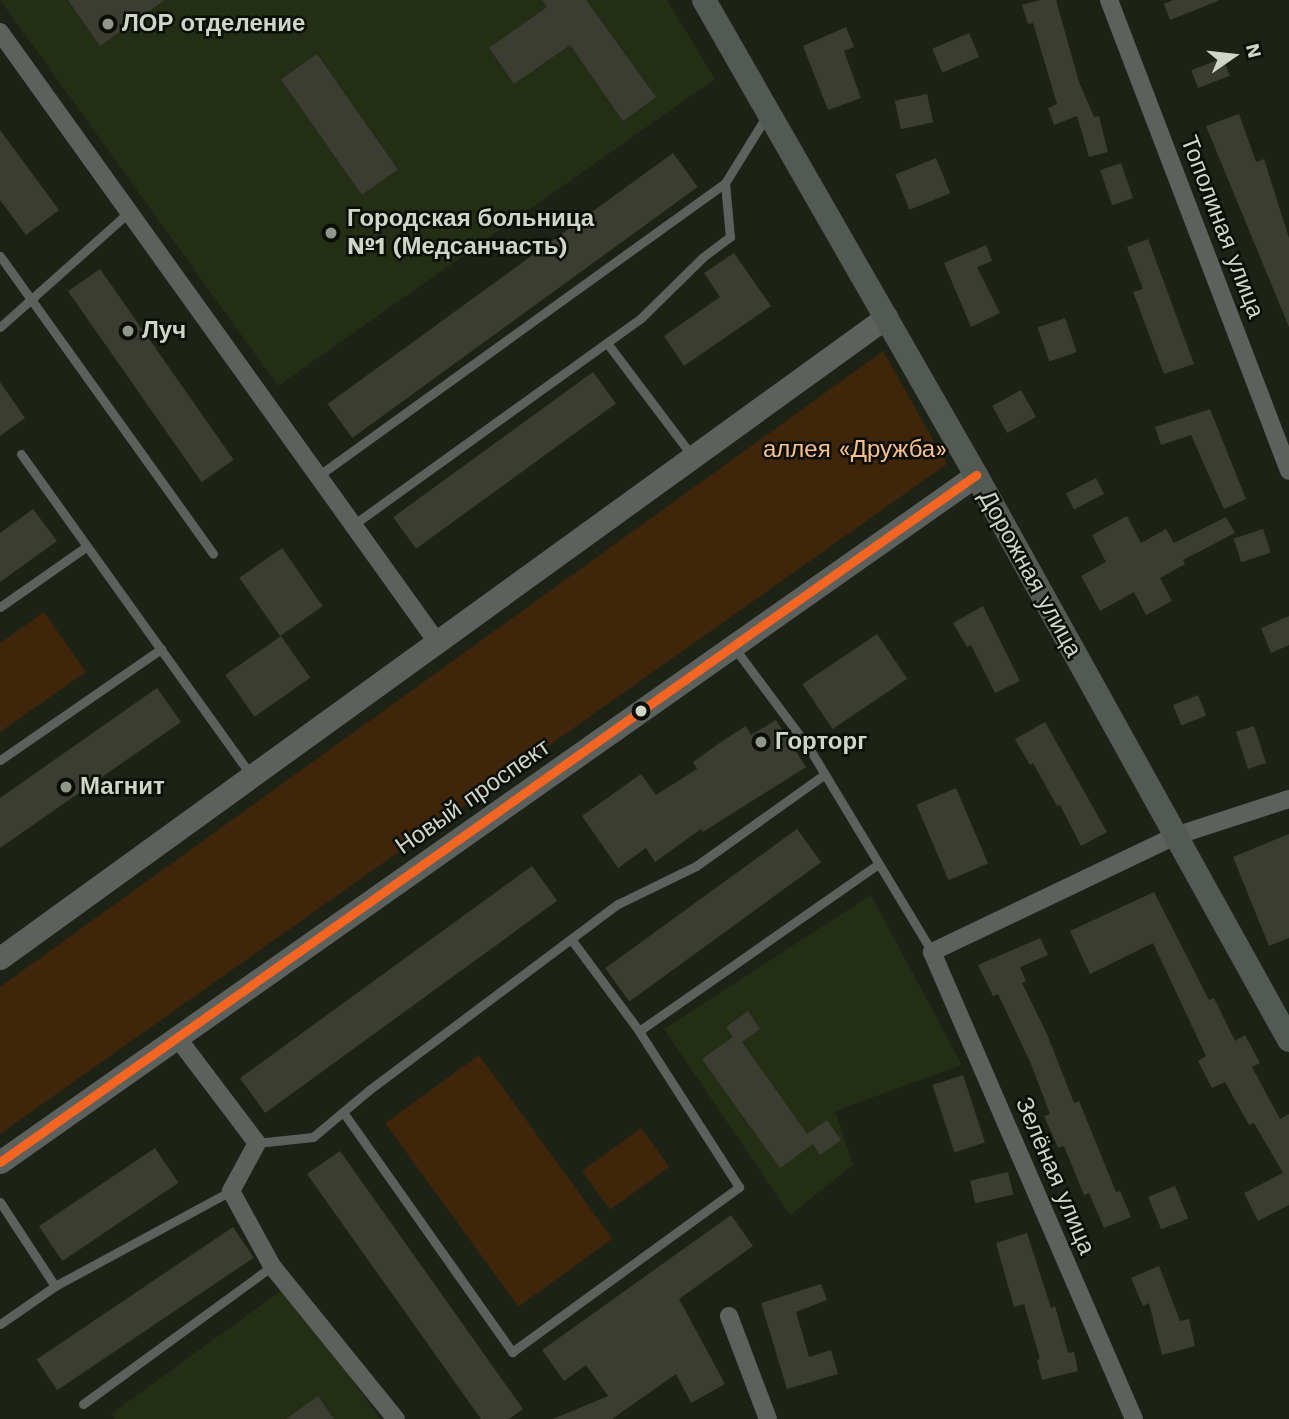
<!DOCTYPE html>
<html>
<head>
<meta charset="utf-8">
<style>
  body { margin:0 }
  #map { position:relative; width:1289px; height:1419px; overflow:hidden; background:#1c2216; font-family:"Work Sans",sans-serif }
  div>[style] { position:absolute }
  [style*='--x'] { left:calc(var(--x)*1px); top:calc(var(--y)*1px); width:calc(var(--w)*1px); rotate:calc(var(--a)*1deg) }
  .built>* { inset:0; background:#232e14 }
  .green>* { inset:0; background:#3f2509; transform-origin:0 0 }
  .building>* { inset:0; background:#3c3d32; transform-origin:0 0 }
  .service>* { height:9px; margin:-4.5px; padding:0 4.5px; transform-origin:4.5px; border-radius:4.5px; background:#5d615d }
  .minor>* { height:18px; margin:-9px; padding:0 9px; transform-origin:9px; border-radius:9px; background:#5d615d }
  .tertiary>* { height:23px; margin:-11.5px; padding:0 11.5px; transform-origin:11.5px; border-radius:11.5px; background:#5d615d }
  .secondary>* { height:24px; margin:-12px; padding:0 12px; transform-origin:12px; border-radius:12px; background:#535953 }
  .bus-1>* { height:9px; margin:-4.5px; padding:0 4.5px; transform-origin:4.5px; border-radius:4.5px; background:#f26522 }
  .dots>* { width:19px; height:19px; translate:-50% -50%; box-sizing:border-box; border:4px solid #0a0e06; border-radius:50% }
  span { translate:-50% -50%; white-space:nowrap; text-align:center; line-height:1.15; -webkit-text-stroke:5px #0a0e06; paint-order:stroke }
  .poi-label { font-size:24px; color:#cfd6c8; font-weight:700 }
  .left { translate:0 -50%; text-align:left }
  .street-label { font-size:24px; color:#cfd6c8 }
  .park-label { font-size:24px; color:#fabf8d }
  .north { position:absolute; left:1198px; top:21px; width:70px; height:70px; -webkit-text-stroke:5px #0a0e06; paint-order:stroke; rotate:76deg; font-size:19px; font-weight:700; line-height:28px; text-align:center; color:#cfd6c8 }
  .north::after { content:''; display:block; margin:auto; width:24px; height:32px; background:#cfd6c8; clip-path:polygon(50% 0,100% 100%,50% 72%,0 100%) }
</style>
</head>
<body>
<div id="map">
  <div class="built">
    <i style="clip-path:polygon(0 0,667px 0,715px 79px,278px 386px)"></i>
    <i style="clip-path:polygon(871px 895px,962px 1065px,835px 1111px,853px 1165px,790px 1215px,664px 1029px)"></i>
    <i style="clip-path:polygon(286px 1287px,380px 1419px,115px 1419px,111px 1414px)"></i>
  </div>
  <div class="green">
    <i style="clip-path:polygon(883px 351px,947px 464px,0 1134px,0 987px)"></i>
    <i style="clip-path:polygon(44px 612px,86px 672px,0 732px,0 643px)"></i>
    <i style="left:479px;top:1055px;width:227px;height:116px;rotate:54deg"></i>
    <i style="left:641px;top:1128px;width:48px;height:73px;rotate:54deg"></i>
  </div>
  <div class="building">
    <i style="clip-path:polygon(68px 0,165px 0,100px 46px)"></i>
    <i style="clip-path:polygon(542px 0,586px 0,656px 97px,623px 121px,570px 45px,514px 84px,489px 48px,547px 7px)"></i>
    <i style="clip-path:polygon(1040px 0,1056px 0,1079px 82px,1094px 117px,1099px 116px,1108px 152px,1089px 157px,1077px 116px,1054px 125px,1048px 108px,1057px 104px,1033px 23px,1028px 24px,1022px 5px)"></i>
    <i style="clip-path:polygon(1173px 0,1218px 0,1218px 1px,1170px 20px,1164px 4px)"></i>
    <i style="clip-path:polygon(846px 27px,854px 47px,844px 51px,861px 98px,828px 110px,803px 46px)"></i>
    <i style="left:969px;top:33px;width:26px;height:40px;rotate:67deg"></i>
    <i style="left:317px;top:54px;width:141px;height:44px;rotate:55deg"></i>
    <i style="left:1223px;top:58px;width:19px;height:34px;rotate:69deg"></i>
    <i style="left:927px;top:94px;width:29px;height:33px;rotate:78deg"></i>
    <i style="clip-path:polygon(1239px 114px,1256px 162px,1264px 159px,1289px 238px,1289px 327px,1206px 126px)"></i>
    <i style="clip-path:polygon(0 130px,59px 210px,26px 235px,0 200px)"></i>
    <i style="left:673px;top:153px;width:42px;height:427px;rotate:54deg"></i>
    <i style="left:936px;top:158px;width:38px;height:44px;rotate:68deg"></i>
    <i style="left:1121px;top:163px;width:37px;height:22px;rotate:71deg"></i>
    <i style="clip-path:polygon(1148px 239px,1194px 364px,1164px 374px,1133px 292px,1143px 289px,1127px 247px)"></i>
    <i style="clip-path:polygon(986px 245px,992px 261px,977px 267px,1000px 313px,971px 327px,944px 263px)"></i>
    <i style="clip-path:polygon(734px 253px,771px 306px,684px 366px,664px 336px,720px 297px,704px 273px)"></i>
    <i style="left:100px;top:269px;width:233px;height:39px;rotate:55deg"></i>
    <i style="left:1065px;top:318px;width:36px;height:29px;rotate:71deg"></i>
    <i style="left:593px;top:372px;width:39px;height:247px;rotate:54deg"></i>
    <i style="clip-path:polygon(0 382px,25px 418px,0 436px)"></i>
    <i style="left:1021px;top:390px;width:31px;height:33px;rotate:61deg"></i>
    <i style="clip-path:polygon(1210px 409px,1246px 499px,1224px 509px,1191px 435px,1161px 445px,1155px 427px)"></i>
    <i style="left:1096px;top:478px;width:18px;height:34px;rotate:63deg"></i>
    <i style="clip-path:polygon(33px 509px,57px 541px,0 582px,0 533px)"></i>
    <i style="clip-path:polygon(1127px 516px,1141px 543px,1166px 529px,1174px 543px,1226px 517px,1235px 533px,1183px 560px,1185px 564px,1160px 578px,1172px 601px,1146px 615px,1134px 592px,1100px 611px,1081px 576px,1106px 562px,1092px 535px)"></i>
    <i style="left:1263px;top:529px;width:25px;height:31px;rotate:72deg"></i>
    <i style="left:282px;top:548px;width:71px;height:52px;rotate:55deg"></i>
    <i style="clip-path:polygon(983px 606px,1020px 681px,995px 693px,971px 645px,967px 647px,953px 623px)"></i>
    <i style="clip-path:polygon(1289px 616px,1289px 645px,1271px 653px,1261px 628px)"></i>
    <i style="left:877px;top:634px;width:54px;height:90px;rotate:56deg"></i>
    <i style="left:281px;top:636px;width:51px;height:68px;rotate:55deg"></i>
    <i style="clip-path:polygon(157px 688px,181px 722px,0 848px,0 798px)"></i>
    <i style="left:1198px;top:695px;width:22px;height:27px;rotate:68deg"></i>
    <i style="clip-path:polygon(776px 720px,806px 767px,703px 832px,701px 829px,655px 862px,646px 848px,618px 868px,582px 816px,641px 774px,656px 795px,697px 769px,693px 762px,721px 742px,746px 726px,751px 735px)"></i>
    <i style="clip-path:polygon(1045px 722px,1107px 832px,1081px 846px,1060px 805px,1057px 806px,1033px 763px,1030px 765px,1015px 739px)"></i>
    <i style="left:1254px;top:726px;width:39px;height:19px;rotate:72deg"></i>
    <i style="left:956px;top:788px;width:82px;height:43px;rotate:67deg"></i>
    <i style="left:797px;top:829px;width:41px;height:237px;rotate:54deg"></i>
    <i style="clip-path:polygon(1289px 834px,1289px 938px,1269px 946px,1233px 857px)"></i>
    <i style="left:532px;top:866px;width:43px;height:361px;rotate:54deg"></i>
    <i style="clip-path:polygon(1154px 892px,1209px 1000px,1214px 998px,1235px 1041px,1245px 1035px,1260px 1063px,1252px 1067px,1280px 1119px,1289px 1114px,1289px 1205px,1258px 1221px,1244px 1193px,1283px 1173px,1254px 1123px,1249px 1125px,1225px 1082px,1212px 1088px,1198px 1061px,1206px 1056px,1153px 943px,1090px 974px,1070px 931px)"></i>
    <i style="clip-path:polygon(1040px 938px,1048px 955px,1020px 967px,1026px 981px,1022px 983px,1047px 1034px,1074px 1103px,1079px 1101px,1116px 1192px,1120px 1191px,1131px 1217px,1104px 1228px,1089px 1193px,1084px 1195px,1064px 1146px,1058px 1148px,1044px 1116px,1050px 1114px,1031px 1064px,998px 994px,993px 996px,978px 965px)"></i>
    <i style="clip-path:polygon(748px 1011px,760px 1029px,742px 1042px,807px 1134px,827px 1120px,841px 1140px,820px 1155px,813px 1144px,780px 1168px,702px 1059px,733px 1037px,726px 1027px)"></i>
    <i style="left:963px;top:1075px;width:71px;height:32px;rotate:72deg"></i>
    <i style="left:155px;top:1148px;width:42px;height:140px;rotate:56deg"></i>
    <i style="clip-path:polygon(340px 1151px,523px 1409px,509px 1419px,481px 1419px,307px 1174px)"></i>
    <i style="left:1008px;top:1172px;width:23px;height:39px;rotate:77deg"></i>
    <i style="left:1175px;top:1186px;width:35px;height:29px;rotate:68deg"></i>
    <i style="clip-path:polygon(731px 1215px,753px 1246px,679px 1299px,725px 1384px,691px 1403px,676px 1374px,612px 1419px,553px 1419px,608px 1396px,586px 1365px,564px 1381px,542px 1350px)"></i>
    <i style="left:233px;top:1227px;width:37px;height:237px;rotate:56deg"></i>
    <i style="clip-path:polygon(1027px 1233px,1051px 1308px,1055px 1306px,1068px 1353px,1074px 1352px,1078px 1371px,1042px 1380px,1037px 1360px,1040px 1359px,1024px 1304px,1014px 1307px,996px 1243px)"></i>
    <i style="clip-path:polygon(1159px 1266px,1180px 1321px,1189px 1319px,1195px 1346px,1162px 1355px,1149px 1303px,1143px 1306px,1131px 1278px)"></i>
    <i style="clip-path:polygon(821px 1284px,827px 1300px,796px 1312px,809px 1357px,831px 1350px,838px 1374px,787px 1389px,761px 1303px)"></i>
    <i style="clip-path:polygon(318px 1396px,334px 1419px,286px 1419px)"></i>
  </div>
  <div class="service">
    <i style="--x:0;--y:256;--w:366;--a:54.4"></i>
    <i style="--x:0;--y:327;--w:173;--a:-41.7"></i>
    <i style="--x:607;--y:343;--w:141;--a:53"></i>
    <i style="--x:21;--y:454;--w:395;--a:54.4"></i>
    <i style="--x:318;--y:476;--w:501;--a:-35.75"></i>
    <i style="--x:725;--y:183;--w:78;--a:-58.2"></i>
    <i style="--x:353;--y:525;--w:355;--a:-35.7"></i>
    <i style="--x:641;--y:318;--w:87;--a:-44.5"></i>
    <i style="--x:703;--y:257;--w:34;--a:-37"></i>
    <i style="--x:730;--y:237;--w:54;--a:-95.3"></i>
    <i style="--x:0;--y:607;--w:106;--a:-35"></i>
    <i style="--x:733;--y:646;--w:127;--a:53.3"></i>
    <i style="--x:809;--y:748;--w:238;--a:58.9"></i>
    <i style="--x:0;--y:760;--w:196;--a:-34.6"></i>
    <i style="--x:571;--y:939;--w:114;--a:53.5"></i>
    <i style="--x:343;--y:1112;--w:294;--a:54.8"></i>
    <i style="--x:512;--y:1352;--w:281;--a:-36"></i>
    <i style="--x:739;--y:1187;--w:185;--a:-122.7"></i>
    <i style="--x:639;--y:1031;--w:292;--a:-34.9"></i>
    <i style="--x:257;--y:1143;--w:56;--a:-6.1"></i>
    <i style="--x:313;--y:1137;--w:73;--a:-40"></i>
    <i style="--x:369;--y:1090;--w:311;--a:-36.8"></i>
    <i style="--x:618;--y:904;--w:87;--a:-26"></i>
    <i style="--x:696;--y:866;--w:158;--a:-35.5"></i>
    <i style="--x:0;--y:1202;--w:100;--a:56.8"></i>
    <i style="--x:55;--y:1286;--w:200;--a:-28.4"></i>
    <i style="--x:0;--y:1324;--w:67;--a:-34.6"></i>
    <i style="--x:83;--y:1404;--w:234;--a:-36.1"></i>
  </div>
  <div class="minor">
    <i style="--x:1109;--y:0;--w:504;--a:69.08"></i>
    <i style="--x:0;--y:32;--w:750;--a:54.38"></i>
    <i style="--x:176;--y:1036;--w:134;--a:52.9"></i>
    <i style="--x:257;--y:1143;--w:55;--a:118.4"></i>
    <i style="--x:231;--y:1191;--w:85;--a:61.3"></i>
    <i style="--x:272;--y:1266;--w:197;--a:51"></i>
    <i style="--x:729;--y:1316;--w:110;--a:69.3"></i>
    <i style="--x:1134;--y:1419;--w:509;--a:-113.39"></i>
    <i style="--x:932;--y:952;--w:269;--a:-25.5"></i>
    <i style="--x:1175;--y:836;--w:120;--a:-18"></i>
  </div>
  <div class="tertiary">
    <i style="--x:0;--y:958;--w:1094;--a:-35.88"></i>
    <i style="--x:0;--y:1162;--w:1194;--a:-35.14"></i>
  </div>
  <div class="secondary">
    <i style="--x:704;--y:0;--w:547;--a:60.2"></i>
    <i style="--x:976;--y:475;--w:646;--a:61.01"></i>
  </div>
  <div class="bus-1">
    <i style="--x:0;--y:1162;--w:1194;--a:-35.14"></i>
  </div>
  <div class="dots">
    <i style="left:108px;top:24px;background:#90978a"></i>
    <i style="left:331px;top:233px;background:#90978a"></i>
    <i style="left:128px;top:331px;background:#90978a"></i>
    <i style="left:641px;top:711px;background:#cfd6c8"></i>
    <i style="left:761px;top:742px;background:#90978a"></i>
    <i style="left:66px;top:787px;background:#90978a"></i>
  </div>
  <div class="poi-label">
    <span class="left" style="left:122px;top:24px">ЛОР отделение</span>
    <span class="left" style="left:347px;top:233px">Городская больница<br>№1 (Медсанчасть)</span>
    <span class="left" style="left:142px;top:331px">Луч</span>
    <span class="left" style="left:775px;top:742px">Горторг</span>
    <span class="left" style="left:80px;top:787px">Магнит</span>
  </div>
  <div class="street-label">
    <span style="left:1222px;top:227px;rotate:69deg">Тополиная улица</span>
    <span style="left:1030px;top:574px;rotate:61deg">Дорожная улица</span>
    <span style="left:473px;top:797px;rotate:-35deg">Новый проспект</span>
    <span style="left:1055px;top:1176px;rotate:67deg">Зелёная улица</span>
  </div>
  <div class="park-label">
    <span style="left:855px;top:450px">аллея «Дружба»</span>
  </div>
  <div class="north">N</div>
</div>
</body>
</html>
